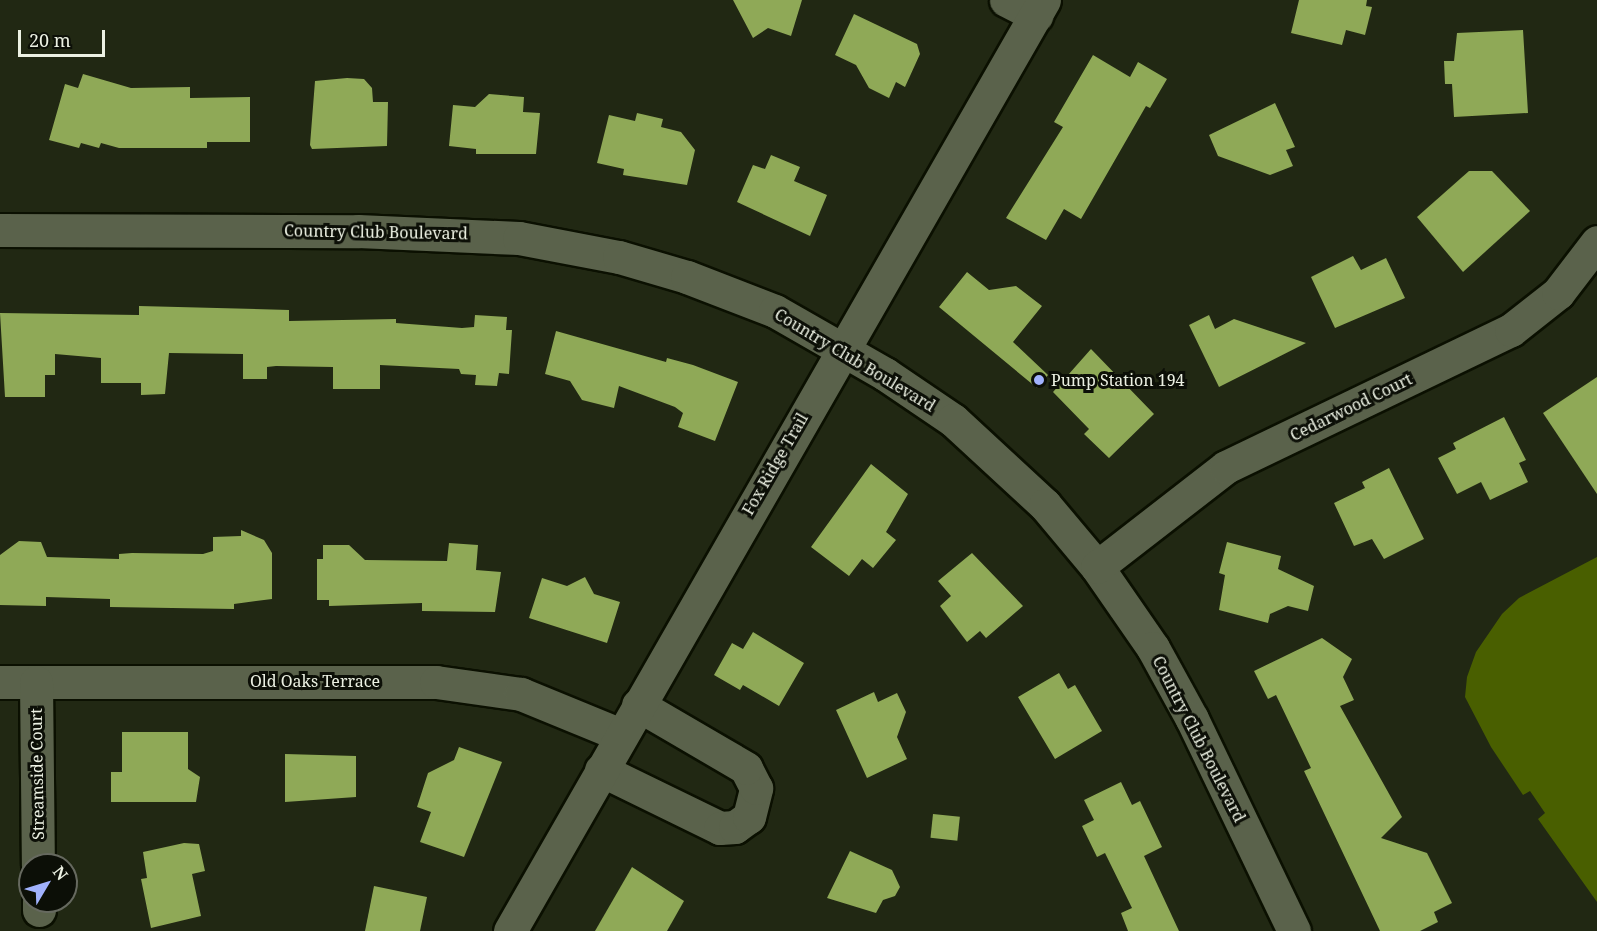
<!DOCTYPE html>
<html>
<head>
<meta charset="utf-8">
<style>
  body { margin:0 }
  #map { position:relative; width:1597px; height:931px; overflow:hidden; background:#212813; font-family:"Noto Serif",serif }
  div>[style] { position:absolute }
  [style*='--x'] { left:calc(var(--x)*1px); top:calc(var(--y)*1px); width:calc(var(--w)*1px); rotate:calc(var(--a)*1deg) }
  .water>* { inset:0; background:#495f00 }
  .building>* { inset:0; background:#8fa957; transform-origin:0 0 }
  .roads { filter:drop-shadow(2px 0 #0b1001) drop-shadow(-2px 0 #0b1001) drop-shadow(0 2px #0b1001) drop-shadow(0 -2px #0b1001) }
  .minor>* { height:33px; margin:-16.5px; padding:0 16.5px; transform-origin:16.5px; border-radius:16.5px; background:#5a624b }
  .dots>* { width:16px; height:16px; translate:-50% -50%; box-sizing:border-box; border:3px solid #0c0f07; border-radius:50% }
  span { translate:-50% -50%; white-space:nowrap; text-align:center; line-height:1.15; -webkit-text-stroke:6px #0c0f07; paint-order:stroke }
  .street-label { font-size:16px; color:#ecf1e3 }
  .poi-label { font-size:16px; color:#ecf1e3 }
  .left { translate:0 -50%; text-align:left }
  .north { position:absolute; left:18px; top:853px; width:60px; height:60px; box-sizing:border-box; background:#0c0f07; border:2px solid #66695f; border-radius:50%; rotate:52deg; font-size:16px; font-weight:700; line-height:24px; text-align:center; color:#ecf1e3 }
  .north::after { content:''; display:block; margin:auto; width:21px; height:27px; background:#a1b2fd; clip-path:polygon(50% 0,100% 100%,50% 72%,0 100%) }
  .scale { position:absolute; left:18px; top:30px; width:87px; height:27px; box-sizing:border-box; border:3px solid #ecf1e3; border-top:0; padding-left:8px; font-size:18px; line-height:21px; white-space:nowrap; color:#ecf1e3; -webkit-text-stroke:4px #0c0f07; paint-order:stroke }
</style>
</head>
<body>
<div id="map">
  <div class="water">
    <i style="clip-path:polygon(1597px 557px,1597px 902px,1538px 819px,1545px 813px,1530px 791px,1523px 795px,1491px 747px,1465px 697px,1467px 677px,1476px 652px,1502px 614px,1519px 598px)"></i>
  </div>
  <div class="building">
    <i style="clip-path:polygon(733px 0,802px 0,791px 36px,768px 28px,753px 38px)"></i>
    <i style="clip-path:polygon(1299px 0,1367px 0,1366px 6px,1372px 7px,1365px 35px,1346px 30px,1342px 45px,1291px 33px)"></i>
    <i style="clip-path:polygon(854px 14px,917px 44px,920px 54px,905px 87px,896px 82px,889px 98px,869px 88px,856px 65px,835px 55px)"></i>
    <i style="clip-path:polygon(1523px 30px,1528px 113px,1454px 117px,1452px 84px,1445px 84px,1444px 61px,1454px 61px,1457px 33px)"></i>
    <i style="clip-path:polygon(1093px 55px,1130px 77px,1138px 62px,1167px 79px,1150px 108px,1146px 106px,1081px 219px,1064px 209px,1046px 240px,1006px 218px,1063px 127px,1054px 122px)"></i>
    <i style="clip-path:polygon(83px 74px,131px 88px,190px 87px,190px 98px,250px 97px,250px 142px,207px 142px,207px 148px,119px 148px,101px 143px,99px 148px,81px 143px,79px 148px,49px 140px,65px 84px,78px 88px)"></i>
    <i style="clip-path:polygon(347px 78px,364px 79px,372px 88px,373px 102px,388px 102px,387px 146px,312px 149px,310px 145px,315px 81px)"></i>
    <i style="clip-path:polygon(489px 94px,524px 97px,523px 112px,540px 113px,536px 154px,476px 154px,476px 149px,449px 146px,453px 105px,475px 107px)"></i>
    <i style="clip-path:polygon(1275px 103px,1295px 147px,1286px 150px,1293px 166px,1270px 175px,1218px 156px,1209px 135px)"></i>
    <i style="clip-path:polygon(637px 113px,663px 119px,661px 127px,681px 132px,695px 150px,687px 185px,623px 175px,624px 169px,597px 163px,609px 115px,635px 121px)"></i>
    <i style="clip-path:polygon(771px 155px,800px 167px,794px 181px,827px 195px,810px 236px,737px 202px,753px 165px,765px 169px)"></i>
    <i style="clip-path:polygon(1469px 171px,1492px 171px,1530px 211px,1463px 272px,1417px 217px)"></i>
    <i style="clip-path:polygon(1353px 256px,1361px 270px,1386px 258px,1405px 298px,1335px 328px,1311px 277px)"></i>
    <i style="clip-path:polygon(967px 272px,989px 290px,1016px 286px,1042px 306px,1013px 342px,1048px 375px,1037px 388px,939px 307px)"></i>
    <i style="clip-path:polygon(139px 306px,289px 310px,289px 321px,396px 319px,396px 323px,462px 328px,474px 327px,475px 315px,507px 317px,506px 330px,512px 330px,509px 374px,499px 373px,497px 386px,475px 385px,476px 375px,461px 374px,459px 369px,380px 365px,380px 389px,333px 389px,333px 367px,276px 366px,267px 367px,267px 379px,243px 379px,243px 354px,169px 353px,165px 394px,141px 395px,141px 383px,101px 383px,101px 358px,55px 354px,55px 375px,45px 375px,45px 397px,5px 397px,0 313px,139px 315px)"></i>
    <i style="clip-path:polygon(1209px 315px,1215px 329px,1234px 319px,1306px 343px,1219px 387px,1189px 325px)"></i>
    <i style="clip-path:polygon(556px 331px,666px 362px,667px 358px,693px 365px,738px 382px,715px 441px,678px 427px,683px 413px,675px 407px,619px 386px,614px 408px,582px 400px,570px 381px,545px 374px)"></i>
    <i style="clip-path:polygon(1091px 349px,1154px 414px,1109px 458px,1084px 434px,1089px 429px,1053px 392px)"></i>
    <i style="clip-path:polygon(1597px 377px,1597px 494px,1543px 413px)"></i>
    <i style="clip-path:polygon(1504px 417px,1526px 460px,1519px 463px,1528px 482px,1490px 500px,1481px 482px,1457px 494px,1438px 458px,1456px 449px,1453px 443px)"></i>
    <i style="clip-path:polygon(871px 464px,908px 494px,886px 532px,896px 540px,873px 568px,862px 559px,849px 576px,811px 547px)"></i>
    <i style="clip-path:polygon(1389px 468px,1424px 539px,1384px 559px,1372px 539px,1354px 546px,1334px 503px,1365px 488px,1362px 482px)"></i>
    <i style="clip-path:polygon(241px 530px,264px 540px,272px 553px,272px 599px,234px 604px,234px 609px,110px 607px,110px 599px,46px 597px,46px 606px,0 605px,0 555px,19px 541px,41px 542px,47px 557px,119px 559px,119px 554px,132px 553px,203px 554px,213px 551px,213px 537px,241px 536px)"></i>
    <i style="clip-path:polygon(1227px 542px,1281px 556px,1278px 569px,1314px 586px,1308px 611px,1288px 606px,1270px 614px,1268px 623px,1219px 610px,1225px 575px,1219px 573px)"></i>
    <i style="clip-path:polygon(449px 543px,478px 545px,476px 570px,501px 572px,495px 612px,422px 611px,422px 603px,329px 606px,329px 600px,317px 600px,317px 559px,323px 559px,323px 545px,349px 545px,365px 560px,447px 561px)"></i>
    <i style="clip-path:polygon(972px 553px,1023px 606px,986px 638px,980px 631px,967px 642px,940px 606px,951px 596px,938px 581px)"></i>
    <i style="clip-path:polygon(585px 577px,594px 594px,620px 602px,607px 643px,529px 618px,542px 578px,567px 586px)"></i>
    <i style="clip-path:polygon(753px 632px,804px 663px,779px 706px,743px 685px,740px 690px,714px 675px,732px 643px,743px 649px)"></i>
    <i style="clip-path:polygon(1322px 638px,1352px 659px,1343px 677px,1354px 700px,1340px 706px,1402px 817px,1381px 838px,1427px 853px,1452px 903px,1434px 912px,1438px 922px,1420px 931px,1380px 931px,1304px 771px,1311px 768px,1276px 695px,1268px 699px,1254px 671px)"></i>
    <i style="clip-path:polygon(1059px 673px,1068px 689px,1075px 685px,1102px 731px,1055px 759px,1018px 697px)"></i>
    <i style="clip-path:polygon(874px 692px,878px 702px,897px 693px,906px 712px,897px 737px,907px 759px,867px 778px,836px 710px)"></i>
    <i style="clip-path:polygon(122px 732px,188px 732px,188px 769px,200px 777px,196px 802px,111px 802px,111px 772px,122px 772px)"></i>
    <i style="clip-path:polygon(459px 747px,502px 762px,464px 857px,420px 842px,431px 812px,417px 807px,428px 773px,454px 760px)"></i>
    <i style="clip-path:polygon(285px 754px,356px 756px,356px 797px,285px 802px)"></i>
    <i style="clip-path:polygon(1121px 782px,1132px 805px,1140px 801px,1162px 847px,1144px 856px,1179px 931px,1128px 931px,1121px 913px,1132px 908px,1105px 853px,1097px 857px,1082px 826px,1094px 820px,1084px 800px)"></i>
    <i style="left:933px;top:814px;width:27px;height:24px;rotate:6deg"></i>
    <i style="clip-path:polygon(184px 843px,199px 844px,205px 871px,192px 874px,201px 916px,151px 928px,141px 879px,147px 878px,143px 852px)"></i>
    <i style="clip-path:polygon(850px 851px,892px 870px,900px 887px,895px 896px,883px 900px,876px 913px,827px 898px)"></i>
    <i style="clip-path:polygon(632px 867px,684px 901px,667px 931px,595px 931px)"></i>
    <i style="clip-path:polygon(374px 886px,427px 897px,420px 931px,365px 931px)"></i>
  </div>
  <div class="roads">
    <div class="minor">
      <i style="--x:1006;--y:0;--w:34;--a:27"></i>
      <i style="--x:0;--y:230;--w:358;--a:0.2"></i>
      <i style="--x:358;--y:231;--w:161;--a:2.5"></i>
      <i style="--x:519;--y:238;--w:102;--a:10.8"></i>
      <i style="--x:619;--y:257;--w:71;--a:16.4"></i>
      <i style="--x:687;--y:277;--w:94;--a:21.1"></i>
      <i style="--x:775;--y:311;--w:127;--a:29.8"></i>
      <i style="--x:885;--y:374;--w:82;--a:34.1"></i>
      <i style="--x:953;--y:420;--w:125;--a:42.7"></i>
      <i style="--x:1045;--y:505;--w:81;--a:50"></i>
      <i style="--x:1097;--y:567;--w:98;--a:55.3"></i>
      <i style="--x:1153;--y:648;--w:81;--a:61.2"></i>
      <i style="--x:1192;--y:719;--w:235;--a:64.3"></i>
      <i style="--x:1097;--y:567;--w:163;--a:-37.8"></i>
      <i style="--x:1226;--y:467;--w:316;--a:-25.7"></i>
      <i style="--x:1511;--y:330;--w:60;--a:-38.2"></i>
      <i style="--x:1558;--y:293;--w:64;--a:-52.6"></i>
      <i style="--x:0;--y:682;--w:436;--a:0"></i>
      <i style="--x:436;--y:682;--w:86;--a:8"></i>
      <i style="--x:521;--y:694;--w:108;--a:22.3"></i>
      <i style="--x:36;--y:682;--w:183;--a:89.4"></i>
      <i style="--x:601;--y:770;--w:132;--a:26"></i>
      <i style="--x:720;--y:828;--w:15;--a:-4"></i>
      <i style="--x:735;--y:827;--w:17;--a:-36"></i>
      <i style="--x:749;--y:817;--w:30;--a:-76"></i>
      <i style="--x:756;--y:788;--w:22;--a:-117"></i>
      <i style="--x:746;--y:768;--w:125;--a:-149.7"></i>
      <i style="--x:39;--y:901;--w:9;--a:90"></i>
      <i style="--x:510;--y:931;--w:1073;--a:-60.16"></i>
    </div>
  </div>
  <div class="dots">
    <i style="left:1039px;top:380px;background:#a1b2fd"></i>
  </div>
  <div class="street-label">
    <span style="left:376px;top:232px;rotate:1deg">Country Club Boulevard</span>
    <span style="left:855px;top:360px;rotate:31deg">Country Club Boulevard</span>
    <span style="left:1351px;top:407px;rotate:-26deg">Cedarwood Court</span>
    <span style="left:775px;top:464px;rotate:-60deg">Fox Ridge Trail</span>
    <span style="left:315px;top:681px">Old Oaks Terrace</span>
    <span style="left:1199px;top:739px;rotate:63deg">Country Club Boulevard</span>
    <span style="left:37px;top:774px;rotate:-91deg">Streamside Court</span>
  </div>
  <div class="poi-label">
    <span class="left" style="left:1051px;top:380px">Pump Station 194</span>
  </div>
  <div class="north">N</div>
  <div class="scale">20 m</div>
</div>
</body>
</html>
